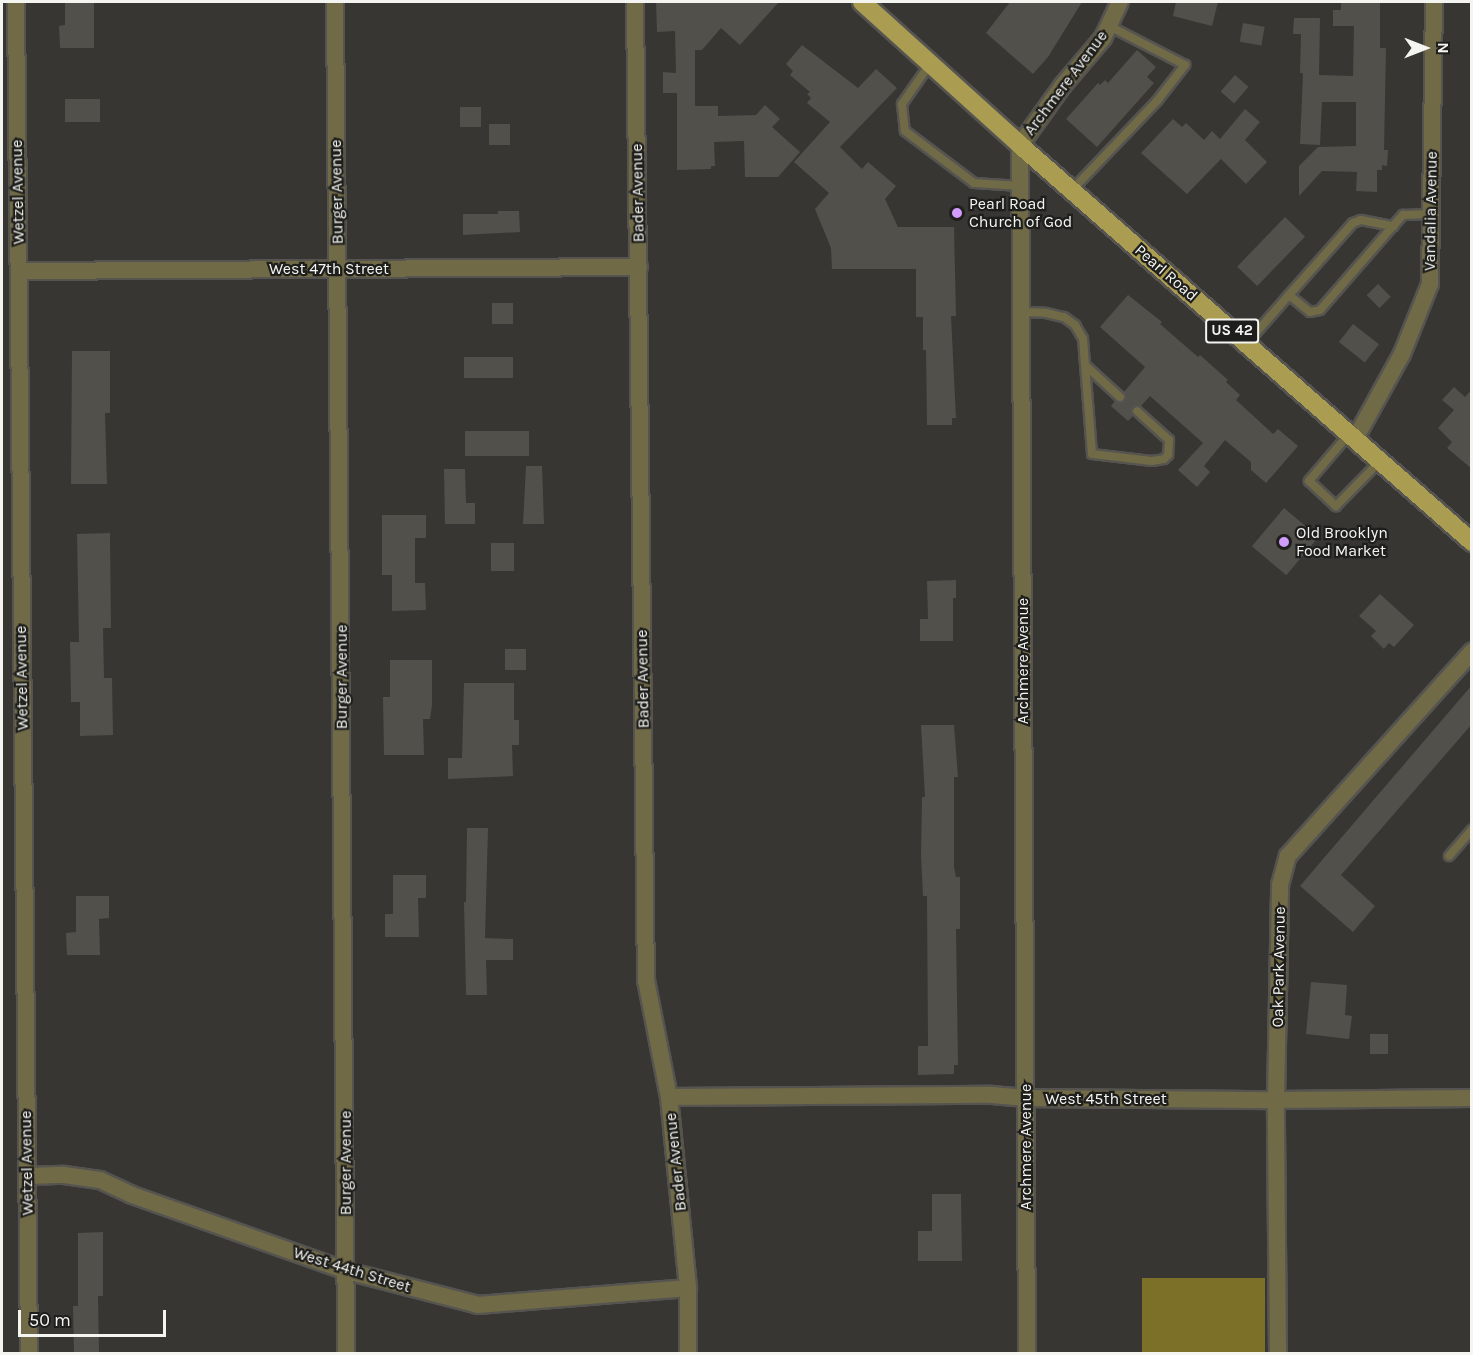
<!DOCTYPE html>
<html>
<head>
<meta charset="utf-8">
<style>
  body { margin:0 }
  #map { position:relative; width:1473px; height:1355px; overflow:hidden; background:#373632; font-family:Karla,sans-serif }
  div>[style] { position:absolute }
  [style*='--x'] { left:calc(var(--x)*1px); top:calc(var(--y)*1px); width:calc(var(--w)*1px); rotate:calc(var(--a)*1deg) }
  .forest>* { inset:0; background:#7c6f28; transform-origin:0 0 }
  .building>* { inset:0; background:#51504b; transform-origin:0 0 }
  .roads { filter:drop-shadow(2px 0 #555450) drop-shadow(-2px 0 #555450) drop-shadow(0 2px #555450) drop-shadow(0 -2px #555450) }
  .lane>* { height:8px; margin:-4px; padding:0 4px; transform-origin:4px; border-radius:4px; background:#716a47 }
  .street>* { height:16px; margin:-8px; padding:0 8px; transform-origin:8px; border-radius:8px; background:#716a47 }
  .primary>* { height:18px; margin:-9px; padding:0 9px; transform-origin:9px; border-radius:9px; background:#aa9c51 }
  .dots>* { width:16px; height:16px; translate:-50% -50%; box-sizing:border-box; border:3px solid #1e1e1c; border-radius:50% }
  span { translate:-50% -50%; white-space:nowrap; text-align:center; line-height:1.15; -webkit-text-stroke:4.5px #1e1e1c; paint-order:stroke }
  .shield-label span { padding:2px 4px; background:#1e1e1c; border:2px solid; border-radius:4px; -webkit-text-stroke-width:0 }
  .shield-label { font-size:15px; color:#f4f4f0; font-weight:700 }
  .street-label { font-size:16px; color:#f4f4f0 }
  .poi-label { font-size:16px; color:#f4f4f0 }
  .left { translate:0 -50%; text-align:left }
  .frame { position:absolute; inset:0; border:3px solid #f4f4f0; pointer-events:none }
  .north { position:absolute; left:1395px; top:18px; width:60px; height:60px; -webkit-text-stroke:4px #1e1e1c; paint-order:stroke; rotate:90deg; font-size:16px; font-weight:700; line-height:24px; text-align:center; color:#f4f4f0 }
  .north::after { content:''; display:block; margin:auto; width:21px; height:27px; background:#f4f4f0; clip-path:polygon(50% 0,100% 100%,50% 72%,0 100%) }
  .scale { position:absolute; left:18px; top:1310px; width:148px; height:27px; box-sizing:border-box; border:3px solid #f4f4f0; border-top:0; padding-left:8px; font-size:18px; line-height:21px; white-space:nowrap; color:#f4f4f0; -webkit-text-stroke:4px #1e1e1c; paint-order:stroke }
</style>
</head>
<body>
<div id="map">
  <div class="forest">
    <i style="left:1142px;top:1278px;width:123px;height:75px"></i>
  </div>
  <div class="building">
    <i style="clip-path:polygon(65px 2px,94px 2px,94px 48px,60px 48px,59px 26px,65px 25px)"></i>
    <i style="clip-path:polygon(656px 2px,779px 2px,740px 45px,721px 28px,702px 50px,695px 50px,695px 106px,718px 106px,718px 116px,756px 115px,765px 105px,780px 119px,772px 127px,800px 152px,778px 177px,745px 177px,744px 141px,714px 142px,715px 166px,711px 166px,711px 169px,677px 170px,677px 93px,663px 93px,663px 72px,676px 73px,675px 31px,657px 32px)"></i>
    <i style="clip-path:polygon(1010px 2px,1082px 2px,1048px 57px,1033px 74px,986px 33px)"></i>
    <i style="clip-path:polygon(1176px 2px,1218px 2px,1212px 26px,1173px 16px)"></i>
    <i style="clip-path:polygon(1341px 3px,1380px 3px,1380px 48px,1386px 48px,1384px 150px,1388px 150px,1387px 166px,1382px 165px,1382px 170px,1377px 170px,1377px 192px,1356px 191px,1357px 172px,1322px 171px,1299px 196px,1299px 166px,1318px 147px,1356px 146px,1356px 102px,1322px 102px,1320px 145px,1300px 144px,1303px 73px,1300px 73px,1301px 34px,1293px 34px,1294px 18px,1320px 18px,1319px 75px,1353px 76px,1354px 26px,1333px 26px,1333px 10px,1341px 10px)"></i>
    <i style="left:1243px;top:23px;width:22px;height:19px;rotate:10deg"></i>
    <i style="clip-path:polygon(802px 45px,858px 88px,876px 69px,897px 88px,840px 147px,862px 169px,868px 162px,896px 186px,885px 199px,898px 227px,954px 227px,956px 316px,951px 316px,956px 418px,952px 418px,952px 425px,927px 425px,926px 350px,923px 350px,923px 317px,916px 317px,916px 269px,832px 269px,831px 248px,815px 209px,829px 193px,794px 162px,830px 122px,807px 103px,811px 98px,807px 94px,810px 92px,790px 75px,793px 71px,786px 64px)"></i>
    <i style="clip-path:polygon(1137px 50px,1156px 67px,1147px 77px,1154px 83px,1097px 147px,1066px 119px,1098px 83px,1100px 85px,1105px 80px,1108px 83px)"></i>
    <i style="left:1235px;top:75px;width:18px;height:22px;rotate:41deg"></i>
    <i style="left:65px;top:99px;width:35px;height:23px"></i>
    <i style="left:460px;top:107px;width:21px;height:20px"></i>
    <i style="clip-path:polygon(1245px 109px,1260px 122px,1245px 140px,1267px 162px,1246px 184px,1221px 159px,1187px 194px,1141px 153px,1173px 119px,1182px 127px,1186px 123px,1204px 140px,1212px 131px,1220px 139px)"></i>
    <i style="left:489px;top:124px;width:21px;height:21px"></i>
    <i style="clip-path:polygon(498px 211px,519px 211px,520px 232px,463px 235px,463px 214px,498px 214px)"></i>
    <i style="left:1285px;top:217px;width:28px;height:69px;rotate:44deg"></i>
    <i style="left:1378px;top:284px;width:18px;height:16px;rotate:45deg"></i>
    <i style="clip-path:polygon(1128px 295px,1162px 322px,1160px 324px,1198px 357px,1200px 355px,1228px 380px,1226px 382px,1240px 395px,1236px 400px,1273px 434px,1278px 429px,1298px 446px,1266px 483px,1251px 470px,1251px 462px,1225px 440px,1204px 466px,1210px 472px,1197px 487px,1178px 470px,1203px 443px,1150px 396px,1141px 406px,1132px 407px,1133px 416px,1128px 421px,1111px 406px,1115px 401px,1121px 403px,1125px 401px,1124px 392px,1145px 367px,1100px 327px)"></i>
    <i style="left:492px;top:303px;width:21px;height:21px"></i>
    <i style="left:1353px;top:324px;width:33px;height:23px;rotate:38deg"></i>
    <i style="clip-path:polygon(72px 351px,110px 351px,110px 413px,105px 413px,107px 484px,71px 484px)"></i>
    <i style="left:513px;top:357px;width:21px;height:49px;rotate:90deg"></i>
    <i style="clip-path:polygon(1454px 387px,1465px 397px,1472px 389px,1472px 469px,1447px 448px,1452px 442px,1438px 428px,1454px 410px,1442px 400px)"></i>
    <i style="left:465px;top:431px;width:64px;height:25px"></i>
    <i style="clip-path:polygon(526px 466px,542px 466px,544px 524px,523px 524px)"></i>
    <i style="clip-path:polygon(444px 469px,465px 469px,466px 503px,475px 503px,475px 524px,445px 524px)"></i>
    <i style="left:1284px;top:508px;width:45px;height:50px;rotate:40deg"></i>
    <i style="clip-path:polygon(382px 515px,426px 515px,426px 538px,415px 538px,415px 583px,425px 583px,426px 610px,392px 611px,392px 575px,382px 575px)"></i>
    <i style="clip-path:polygon(110px 533px,111px 628px,103px 628px,104px 678px,112px 678px,113px 735px,80px 736px,80px 702px,71px 702px,70px 642px,79px 642px,77px 534px)"></i>
    <i style="left:491px;top:543px;width:23px;height:28px"></i>
    <i style="clip-path:polygon(956px 580px,956px 598px,953px 598px,953px 641px,920px 641px,920px 619px,928px 619px,927px 581px)"></i>
    <i style="clip-path:polygon(1380px 594px,1414px 625px,1394px 647px,1389px 643px,1384px 649px,1371px 636px,1376px 631px,1359px 616px)"></i>
    <i style="left:505px;top:649px;width:21px;height:21px"></i>
    <i style="clip-path:polygon(390px 660px,432px 660px,432px 705px,430px 719px,423px 719px,424px 755px,384px 755px,383px 697px,390px 697px)"></i>
    <i style="clip-path:polygon(464px 683px,514px 683px,514px 720px,519px 720px,519px 745px,512px 745px,513px 776px,448px 779px,448px 758px,462px 758px)"></i>
    <i style="clip-path:polygon(1472px 685px,1472px 724px,1341px 875px,1375px 906px,1353px 932px,1300px 886px)"></i>
    <i style="clip-path:polygon(921px 725px,954px 725px,958px 777px,954px 777px,954px 867px,956px 877px,960px 877px,960px 929px,956px 929px,958px 1065px,954px 1065px,954px 1074px,918px 1075px,918px 1046px,928px 1046px,927px 896px,923px 896px,921px 855px,922px 797px,925px 797px)"></i>
    <i style="clip-path:polygon(467px 828px,488px 828px,485px 938px,513px 939px,513px 960px,486px 960px,487px 995px,466px 995px,464px 902px,466px 902px)"></i>
    <i style="clip-path:polygon(393px 875px,426px 875px,426px 898px,418px 898px,419px 937px,385px 937px,385px 914px,393px 914px)"></i>
    <i style="clip-path:polygon(76px 896px,109px 896px,109px 918px,99px 919px,100px 955px,67px 955px,66px 933px,76px 932px)"></i>
    <i style="clip-path:polygon(1311px 982px,1347px 985px,1345px 1015px,1352px 1016px,1349px 1039px,1306px 1034px)"></i>
    <i style="left:1370px;top:1034px;width:18px;height:20px"></i>
    <i style="clip-path:polygon(932px 1194px,961px 1194px,962px 1261px,918px 1261px,918px 1231px,932px 1231px)"></i>
    <i style="clip-path:polygon(103px 1232px,103px 1296px,98px 1296px,99px 1353px,74px 1353px,73px 1306px,78px 1306px,78px 1233px)"></i>
  </div>
  <div class="roads">
    <div class="lane">
      <i style="--x:930;--y:64;--w:49;--a:125"></i>
      <i style="--x:902;--y:104;--w:27;--a:84"></i>
      <i style="--x:905;--y:131;--w:86;--a:37"></i>
      <i style="--x:974;--y:183;--w:46;--a:3.7"></i>
      <i style="--x:1072;--y:190;--w:123;--a:-46.3"></i>
      <i style="--x:1157;--y:101;--w:46;--a:-52.1"></i>
      <i style="--x:1185;--y:65;--w:85;--a:-152.8"></i>
      <i style="--x:1289;--y:295;--w:96;--a:-48.4"></i>
      <i style="--x:1353;--y:223;--w:9;--a:-21"></i>
      <i style="--x:1361;--y:220;--w:33;--a:11"></i>
      <i style="--x:1393;--y:226;--w:15;--a:-48"></i>
      <i style="--x:1403;--y:215;--w:28;--a:-2"></i>
      <i style="--x:1021;--y:312;--w:25;--a:2"></i>
      <i style="--x:1046;--y:313;--w:18;--a:13"></i>
      <i style="--x:1064;--y:317;--w:14;--a:36"></i>
      <i style="--x:1075;--y:325;--w:16;--a:60"></i>
      <i style="--x:1083;--y:339;--w:115;--a:85.5"></i>
      <i style="--x:1092;--y:454;--w:60;--a:6.7"></i>
      <i style="--x:1152;--y:461;--w:12;--a:-9"></i>
      <i style="--x:1164;--y:459;--w:6;--a:-45"></i>
      <i style="--x:1168;--y:455;--w:15;--a:-86"></i>
      <i style="--x:1169;--y:440;--w:43;--a:-137.8"></i>
      <i style="--x:1246;--y:344;--w:65;--a:-48.7"></i>
      <i style="--x:1289;--y:295;--w:27;--a:39"></i>
      <i style="--x:1310;--y:312;--w:10;--a:-11"></i>
      <i style="--x:1320;--y:310;--w:111;--a:-49"></i>
      <i style="--x:1086;--y:366;--w:46;--a:42.4"></i>
      <i style="--x:1349;--y:434;--w:62;--a:130.4"></i>
      <i style="--x:1309;--y:481;--w:37;--a:43"></i>
      <i style="--x:1336;--y:506;--w:63;--a:-45.6"></i>
      <i style="--x:1449;--y:856;--w:35;--a:-49"></i>
    </div>
    <div class="street">
      <i style="--x:16;--y:2;--w:1352;--a:89.45"></i>
      <i style="--x:335;--y:2;--w:1352;--a:89.53"></i>
      <i style="--x:635;--y:2;--w:978;--a:89.36"></i>
      <i style="--x:646;--y:980;--w:119;--a:78.9"></i>
      <i style="--x:669;--y:1097;--w:192;--a:84.3"></i>
      <i style="--x:688;--y:1288;--w:66;--a:90"></i>
      <i style="--x:19;--y:271;--w:620;--a:-0.37"></i>
      <i style="--x:1355;--y:439;--w:97;--a:-61.1"></i>
      <i style="--x:1402;--y:354;--w:75;--a:-68.2"></i>
      <i style="--x:1430;--y:284;--w:282;--a:-89.2"></i>
      <i style="--x:669;--y:1097;--w:323;--a:-0.4"></i>
      <i style="--x:992;--y:1095;--w:34;--a:5"></i>
      <i style="--x:1026;--y:1098;--w:250;--a:0.5"></i>
      <i style="--x:1276;--y:1100;--w:196;--a:-0.6"></i>
      <i style="--x:27;--y:1176;--w:37;--a:-2"></i>
      <i style="--x:64;--y:1175;--w:36;--a:8"></i>
      <i style="--x:100;--y:1180;--w:35;--a:25"></i>
      <i style="--x:132;--y:1195;--w:228;--a:19.5"></i>
      <i style="--x:347;--y:1271;--w:135;--a:14.5"></i>
      <i style="--x:478;--y:1305;--w:211;--a:-4.6"></i>
      <i style="--x:1027;--y:1354;--w:1209;--a:-90.33"></i>
      <i style="--x:1020;--y:145;--w:74;--a:-54.4"></i>
      <i style="--x:1063;--y:85;--w:62;--a:-49.6"></i>
      <i style="--x:1103;--y:38;--w:40;--a:-65"></i>
      <i style="--x:1278;--y:1354;--w:254;--a:-90.5"></i>
      <i style="--x:1276;--y:1100;--w:215;--a:-88.9"></i>
      <i style="--x:1280;--y:885;--w:30;--a:-75"></i>
      <i style="--x:1288;--y:856;--w:275;--a:-48"></i>
    </div>
    <div class="primary">
      <i style="--x:862;--y:2;--w:213;--a:42.1"></i>
      <i style="--x:1020;--y:145;--w:602;--a:41.29"></i>
    </div>
  </div>
  <div class="dots">
    <i style="left:957px;top:213px;background:#d29cfd"></i>
    <i style="left:1284px;top:542px;background:#d29cfd"></i>
  </div>
  <div class="shield-label">
    <span style="left:1232px;top:331px">US 42</span>
  </div>
  <div class="street-label">
    <span style="left:1066px;top:83px;rotate:-53deg">Archmere Avenue</span>
    <span style="left:18px;top:192px;rotate:-91deg">Wetzel Avenue</span>
    <span style="left:337px;top:192px;rotate:-91deg">Burger Avenue</span>
    <span style="left:638px;top:193px;rotate:-91deg">Bader Avenue</span>
    <span style="left:1431px;top:211px;rotate:-89deg">Vandalia Avenue</span>
    <span style="left:329px;top:269px">West 47th Street</span>
    <span style="left:1166px;top:273px;rotate:41deg">Pearl Road</span>
    <span style="left:1023px;top:661px;rotate:-90deg">Archmere Avenue</span>
    <span style="left:342px;top:677px;rotate:-90deg">Burger Avenue</span>
    <span style="left:22px;top:678px;rotate:-91deg">Wetzel Avenue</span>
    <span style="left:643px;top:679px;rotate:-91deg">Bader Avenue</span>
    <span style="left:1279px;top:967px;rotate:-89deg">Oak Park Avenue</span>
    <span style="left:1106px;top:1099px">West 45th Street</span>
    <span style="left:1026px;top:1147px;rotate:-90deg">Archmere Avenue</span>
    <span style="left:676px;top:1162px;rotate:-96deg">Bader Avenue</span>
    <span style="left:27px;top:1163px;rotate:-91deg">Wetzel Avenue</span>
    <span style="left:346px;top:1163px;rotate:-90deg">Burger Avenue</span>
    <span style="left:352px;top:1270px;rotate:17deg">West 44th Street</span>
  </div>
  <div class="poi-label">
    <span class="left" style="left:969px;top:213px">Pearl Road<br>Church of God</span>
    <span class="left" style="left:1296px;top:542px">Old Brooklyn<br>Food Market</span>
  </div>
  <div class="frame"></div>
  <div class="north">N</div>
  <div class="scale">50 m</div>
</div>
</body>
</html>
